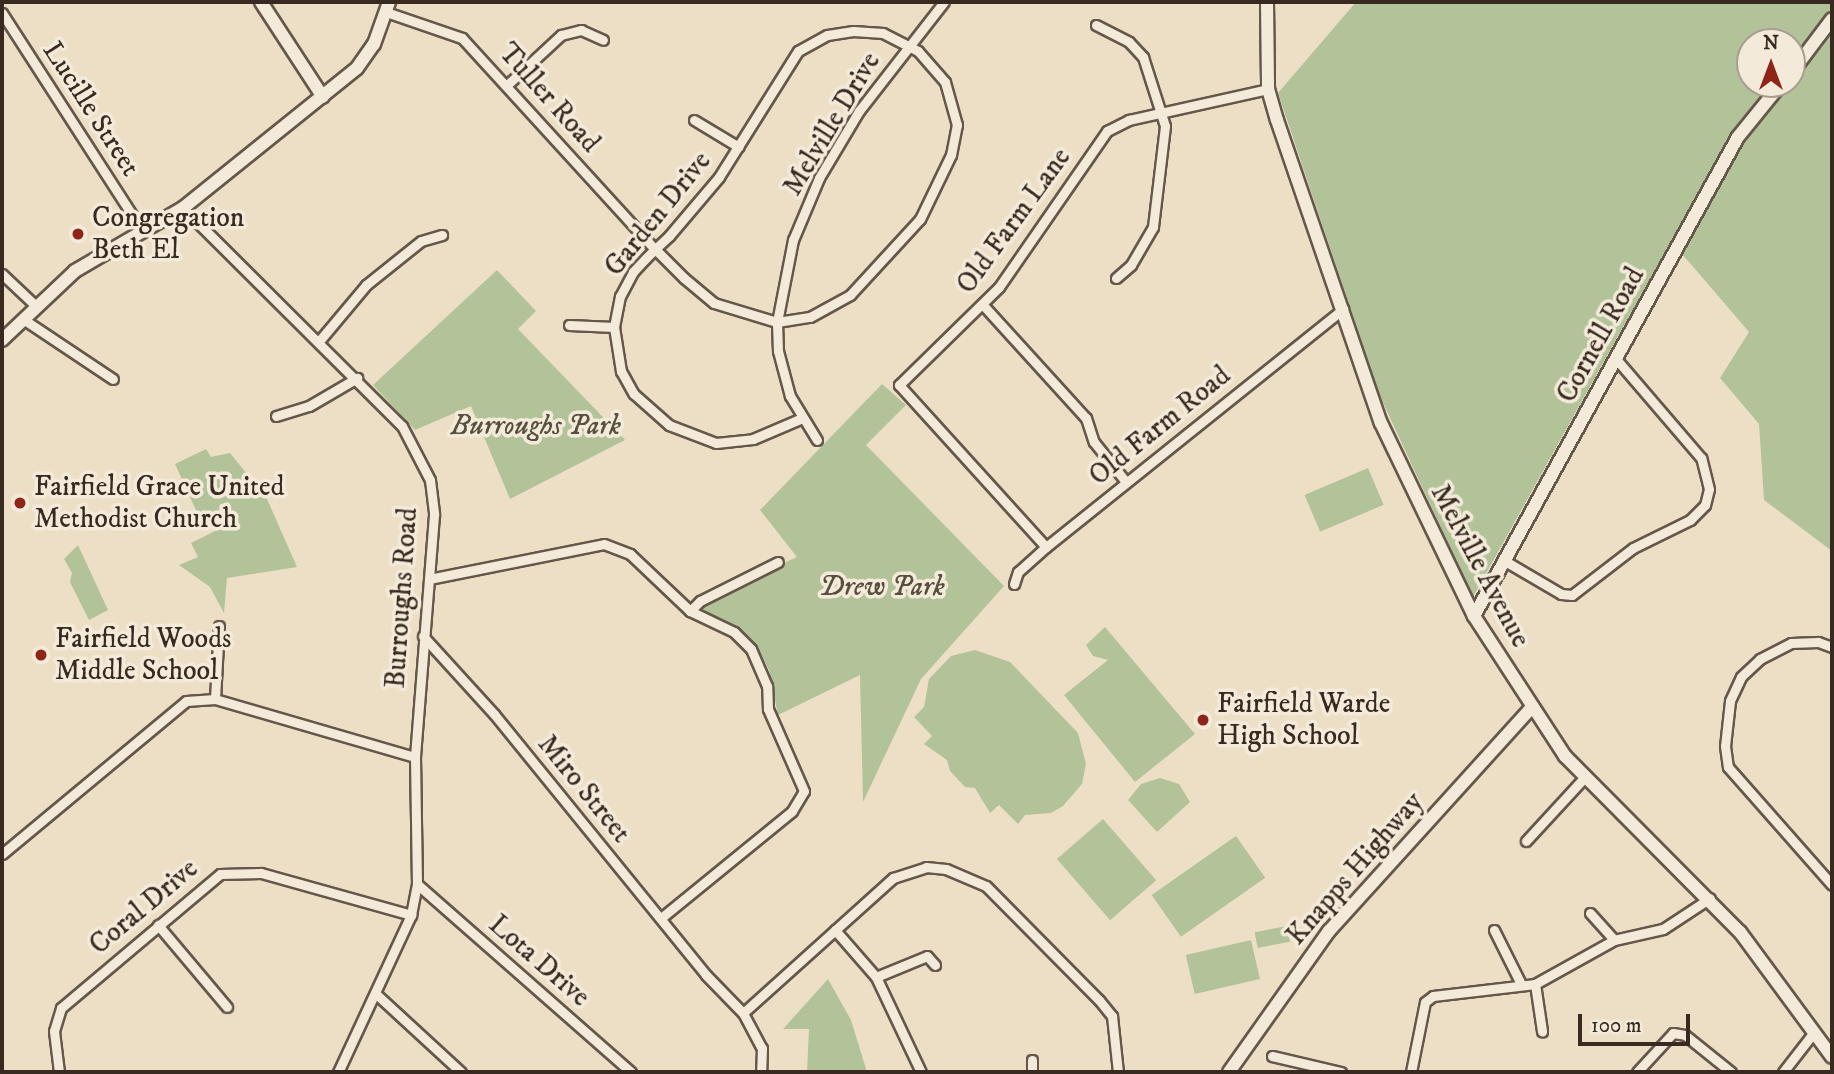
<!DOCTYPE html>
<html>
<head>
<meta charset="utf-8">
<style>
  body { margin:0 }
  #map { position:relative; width:1834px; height:1074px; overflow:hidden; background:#eddfc6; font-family:"IM FELL DW Pica",serif }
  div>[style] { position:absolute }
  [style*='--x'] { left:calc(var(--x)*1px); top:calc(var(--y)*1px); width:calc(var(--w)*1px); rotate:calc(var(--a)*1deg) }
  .green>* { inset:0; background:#b3c399; transform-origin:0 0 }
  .roads { filter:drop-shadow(2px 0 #65574a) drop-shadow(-2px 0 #65574a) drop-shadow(0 2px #65574a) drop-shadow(0 -2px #65574a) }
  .street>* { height:9px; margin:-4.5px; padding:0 4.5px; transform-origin:4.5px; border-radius:4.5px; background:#f3eada }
  .secondary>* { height:12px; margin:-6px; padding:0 6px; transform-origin:6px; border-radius:6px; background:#f3eada }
  .dots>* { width:19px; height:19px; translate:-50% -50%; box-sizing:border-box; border:4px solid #f3eada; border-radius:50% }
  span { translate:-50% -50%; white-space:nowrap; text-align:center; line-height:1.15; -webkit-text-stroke:7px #f3eada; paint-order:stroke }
  .street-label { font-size:28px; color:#382a20 }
  .poi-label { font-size:28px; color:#382a20 }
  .left { translate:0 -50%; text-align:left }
  .park-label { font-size:28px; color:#57503e; font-style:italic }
  .frame { position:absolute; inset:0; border:4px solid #382a20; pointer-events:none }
  .north { position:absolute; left:1736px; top:28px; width:70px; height:70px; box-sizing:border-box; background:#f3eada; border:2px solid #a89d90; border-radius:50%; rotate:0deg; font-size:19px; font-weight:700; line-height:28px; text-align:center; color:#382a20 }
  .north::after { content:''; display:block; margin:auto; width:24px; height:32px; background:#8f2418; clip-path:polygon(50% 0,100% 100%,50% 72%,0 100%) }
  .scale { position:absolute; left:1578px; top:1014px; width:112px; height:32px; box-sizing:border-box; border:4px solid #382a20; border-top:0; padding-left:9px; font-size:21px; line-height:24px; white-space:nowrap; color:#382a20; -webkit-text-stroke:5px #f3eada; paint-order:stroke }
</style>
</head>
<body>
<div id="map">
  <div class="green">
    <i style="clip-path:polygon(evenodd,1356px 2px,1832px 2px,1832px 551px,1764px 500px,1759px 424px,1720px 378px,1749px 332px,1671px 241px,1473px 597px,1379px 394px,1278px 93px,1356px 2px,1750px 42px,1792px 42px,1792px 84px,1750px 84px,1750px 42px)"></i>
    <i style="clip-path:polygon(497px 270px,536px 311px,518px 329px,625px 440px,510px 499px,471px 406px,415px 430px,373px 385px)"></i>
    <i style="clip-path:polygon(882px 384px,906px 405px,866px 445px,1004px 586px,921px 679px,863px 802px,860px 675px,778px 715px,769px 670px,756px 645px,734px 626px,706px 614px,703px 608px,709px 598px,797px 557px,760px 510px)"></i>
    <i style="clip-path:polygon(206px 449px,211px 457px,230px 453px,267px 499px,297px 567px,227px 578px,224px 613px,210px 587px,179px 565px,198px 557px,191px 543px,221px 528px,215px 512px,200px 519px,175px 464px)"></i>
    <i style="left:1368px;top:468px;width:40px;height:69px;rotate:67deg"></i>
    <i style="clip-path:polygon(78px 545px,108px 610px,89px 620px,70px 582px,72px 573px,64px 559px)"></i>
    <i style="clip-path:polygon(1105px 627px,1195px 734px,1135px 782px,1064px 695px,1108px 660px,1093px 656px,1086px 645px)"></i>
    <i style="clip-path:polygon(975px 650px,1010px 662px,1078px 733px,1086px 764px,1082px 784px,1063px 806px,1051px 813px,1025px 815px,1018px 824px,999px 805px,990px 813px,975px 788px,965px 787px,950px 771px,947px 760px,924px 744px,932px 736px,914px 717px,924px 707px,929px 679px,951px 656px)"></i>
    <i style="clip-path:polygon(1160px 778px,1179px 784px,1190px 802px,1157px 832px,1128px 800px,1141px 784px)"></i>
    <i style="left:1103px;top:819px;width:81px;height:61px;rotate:49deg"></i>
    <i style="left:1236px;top:836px;width:51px;height:103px;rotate:55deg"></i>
    <i style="left:1287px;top:926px;width:16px;height:33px;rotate:79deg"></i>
    <i style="left:1251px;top:940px;width:40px;height:67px;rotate:77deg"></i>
    <i style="clip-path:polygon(828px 979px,851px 1020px,867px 1072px,807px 1072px,809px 1029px,783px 1029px)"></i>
  </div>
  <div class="roads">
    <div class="street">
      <i style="--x:386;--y:12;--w:80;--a:18.9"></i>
      <i style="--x:462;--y:38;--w:286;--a:47.6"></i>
      <i style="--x:655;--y:249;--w:41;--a:45"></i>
      <i style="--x:684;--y:278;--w:39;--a:40"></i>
      <i style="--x:714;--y:303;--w:66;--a:16.8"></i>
      <i style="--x:777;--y:322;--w:33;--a:-9"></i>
      <i style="--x:810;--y:317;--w:46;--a:-28.8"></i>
      <i style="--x:850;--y:295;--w:103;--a:-47.4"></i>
      <i style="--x:920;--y:219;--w:71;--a:-64.2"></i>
      <i style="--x:951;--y:155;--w:31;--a:-79"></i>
      <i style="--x:957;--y:125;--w:45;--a:-105.6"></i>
      <i style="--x:945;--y:82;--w:41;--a:-131.1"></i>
      <i style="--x:918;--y:51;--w:39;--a:-153"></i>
      <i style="--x:883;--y:33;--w:30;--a:-176"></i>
      <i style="--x:853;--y:31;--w:26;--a:171"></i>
      <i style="--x:827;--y:35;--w:33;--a:151"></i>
      <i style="--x:798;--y:51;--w:149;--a:122.1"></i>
      <i style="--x:719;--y:177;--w:77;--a:130.3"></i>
      <i style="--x:669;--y:236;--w:19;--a:137"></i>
      <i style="--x:655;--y:249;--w:14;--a:135"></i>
      <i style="--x:645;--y:259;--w:18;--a:133"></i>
      <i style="--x:633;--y:272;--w:27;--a:118"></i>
      <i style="--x:620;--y:296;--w:32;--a:101"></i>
      <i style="--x:614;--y:327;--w:45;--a:81"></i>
      <i style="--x:621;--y:371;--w:26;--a:61"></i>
      <i style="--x:634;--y:394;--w:47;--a:41.5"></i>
      <i style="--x:669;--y:425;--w:50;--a:21"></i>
      <i style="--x:716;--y:443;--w:37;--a:-6"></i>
      <i style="--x:753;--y:439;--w:51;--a:-23.1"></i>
      <i style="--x:2;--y:13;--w:258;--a:57.2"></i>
      <i style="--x:1096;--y:25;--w:37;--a:27"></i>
      <i style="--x:1129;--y:42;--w:21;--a:47"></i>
      <i style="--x:1143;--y:57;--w:72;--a:72.3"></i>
      <i style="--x:1165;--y:126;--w:102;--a:96.8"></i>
      <i style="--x:1153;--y:227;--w:44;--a:120.1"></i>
      <i style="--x:1131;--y:265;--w:20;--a:139"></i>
      <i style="--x:507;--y:85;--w:74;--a:-42.8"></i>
      <i style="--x:561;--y:35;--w:21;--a:-14"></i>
      <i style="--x:581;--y:30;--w:24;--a:24"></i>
      <i style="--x:694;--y:120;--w:52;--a:31"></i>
      <i style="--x:183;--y:208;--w:309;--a:44.9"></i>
      <i style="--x:402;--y:426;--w:61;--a:62.6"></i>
      <i style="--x:430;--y:480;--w:35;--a:83"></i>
      <i style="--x:434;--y:515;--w:243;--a:94.5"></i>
      <i style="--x:415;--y:757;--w:127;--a:89.1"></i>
      <i style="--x:417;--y:884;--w:32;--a:101"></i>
      <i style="--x:411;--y:915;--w:173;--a:114.9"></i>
      <i style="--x:2;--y:274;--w:47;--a:43.3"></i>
      <i style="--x:983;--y:305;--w:153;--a:47.7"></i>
      <i style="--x:1086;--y:418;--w:25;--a:72"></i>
      <i style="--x:1094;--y:442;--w:51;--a:51.3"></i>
      <i style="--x:23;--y:319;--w:108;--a:33.7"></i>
      <i style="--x:569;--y:325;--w:45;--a:2.5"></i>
      <i style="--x:320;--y:340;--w:72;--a:-50.1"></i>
      <i style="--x:366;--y:285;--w:70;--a:-38.7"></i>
      <i style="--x:421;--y:241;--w:22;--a:-16"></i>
      <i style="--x:276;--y:416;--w:34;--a:-17"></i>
      <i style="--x:309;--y:406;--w:56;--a:-30.3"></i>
      <i style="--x:817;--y:440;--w:52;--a:-121.5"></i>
      <i style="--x:790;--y:396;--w:47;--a:-104.9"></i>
      <i style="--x:778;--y:351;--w:29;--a:-92"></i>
      <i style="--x:777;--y:322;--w:84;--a:-79"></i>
      <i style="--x:793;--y:240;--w:67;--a:-67.2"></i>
      <i style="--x:819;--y:178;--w:78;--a:-59.2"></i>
      <i style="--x:859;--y:111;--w:138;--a:-52.1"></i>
      <i style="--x:1046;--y:547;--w:219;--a:-132.2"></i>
      <i style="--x:899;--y:385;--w:140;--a:-44.4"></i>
      <i style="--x:999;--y:287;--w:190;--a:-55.3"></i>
      <i style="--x:1107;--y:131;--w:25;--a:-27"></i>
      <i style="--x:1129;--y:120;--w:142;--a:-12.6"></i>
      <i style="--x:1505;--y:561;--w:65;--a:30.5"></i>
      <i style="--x:1561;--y:594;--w:11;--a:5"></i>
      <i style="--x:1572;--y:595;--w:77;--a:-37.6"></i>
      <i style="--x:1633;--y:548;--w:64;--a:-26.2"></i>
      <i style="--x:1690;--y:520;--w:21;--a:-45"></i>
      <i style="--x:1705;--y:505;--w:16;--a:-76"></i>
      <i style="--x:1709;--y:489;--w:32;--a:-104"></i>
      <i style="--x:1701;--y:458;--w:130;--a:-130.6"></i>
      <i style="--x:429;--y:579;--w:178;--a:-11.3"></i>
      <i style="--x:604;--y:544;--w:28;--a:21"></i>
      <i style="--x:630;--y:554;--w:83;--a:43.5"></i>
      <i style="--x:690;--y:611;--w:14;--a:-45"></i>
      <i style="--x:700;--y:601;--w:87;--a:-26.6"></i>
      <i style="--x:1014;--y:584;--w:13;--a:-72"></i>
      <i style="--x:1018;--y:572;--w:38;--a:-42"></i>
      <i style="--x:1046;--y:547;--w:381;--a:-38.7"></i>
      <i style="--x:423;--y:636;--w:105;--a:47.7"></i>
      <i style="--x:494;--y:714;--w:336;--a:50.9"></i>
      <i style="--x:706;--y:975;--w:53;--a:45.8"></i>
      <i style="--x:743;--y:1013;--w:40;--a:62"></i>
      <i style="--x:762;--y:1048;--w:24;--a:92"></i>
      <i style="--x:1832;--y:647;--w:15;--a:-160"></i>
      <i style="--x:1818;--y:642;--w:27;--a:178"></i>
      <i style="--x:1791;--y:643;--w:35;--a:153"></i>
      <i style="--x:1760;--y:659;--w:26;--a:137"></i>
      <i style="--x:1741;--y:677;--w:26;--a:115"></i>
      <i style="--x:1730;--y:701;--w:45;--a:96.3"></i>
      <i style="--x:1725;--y:746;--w:21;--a:82"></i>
      <i style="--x:1728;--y:767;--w:157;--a:48.6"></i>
      <i style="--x:215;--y:699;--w:73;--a:-86.9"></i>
      <i style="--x:1526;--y:841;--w:86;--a:-47.4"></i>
      <i style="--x:2;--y:854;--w:239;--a:-39.7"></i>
      <i style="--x:186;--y:701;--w:29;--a:-4"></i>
      <i style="--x:215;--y:699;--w:208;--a:16.2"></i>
      <i style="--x:417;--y:884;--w:285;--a:41.3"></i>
      <i style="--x:1590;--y:913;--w:36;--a:48"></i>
      <i style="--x:661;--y:918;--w:169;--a:-39.2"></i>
      <i style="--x:792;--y:811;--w:23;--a:-59"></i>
      <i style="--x:804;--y:791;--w:90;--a:-113.7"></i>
      <i style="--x:768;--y:709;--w:23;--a:-92"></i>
      <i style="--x:767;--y:686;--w:40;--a:-113.4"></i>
      <i style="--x:751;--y:649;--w:24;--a:-135"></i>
      <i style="--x:734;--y:632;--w:49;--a:-154.5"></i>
      <i style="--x:158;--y:925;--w:107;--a:49.9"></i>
      <i style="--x:835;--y:930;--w:62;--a:48.9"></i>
      <i style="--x:876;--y:977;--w:105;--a:64.7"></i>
      <i style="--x:1494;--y:930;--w:60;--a:63.4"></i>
      <i style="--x:876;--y:977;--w:55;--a:-22.4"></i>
      <i style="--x:927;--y:956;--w:12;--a:48"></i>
      <i style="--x:1535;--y:984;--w:48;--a:81.5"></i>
      <i style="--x:375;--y:993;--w:117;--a:42.6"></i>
      <i style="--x:743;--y:1013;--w:202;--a:-42"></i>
      <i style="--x:893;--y:878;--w:35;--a:-18"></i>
      <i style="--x:926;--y:867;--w:20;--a:6"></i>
      <i style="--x:946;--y:869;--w:43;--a:23"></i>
      <i style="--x:986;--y:886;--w:161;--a:45.3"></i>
      <i style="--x:1099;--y:1000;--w:21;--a:51"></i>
      <i style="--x:1112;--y:1016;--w:56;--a:83.9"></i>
      <i style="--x:1272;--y:1056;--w:71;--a:13.1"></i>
      <i style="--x:59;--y:1072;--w:41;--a:-97"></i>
      <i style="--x:54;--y:1031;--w:24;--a:-73"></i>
      <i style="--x:61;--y:1008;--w:208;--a:-40.1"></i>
      <i style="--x:220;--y:874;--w:41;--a:-1.4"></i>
      <i style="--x:261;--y:873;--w:156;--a:15.6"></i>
      <i style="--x:1032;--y:1072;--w:12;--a:-90"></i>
      <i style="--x:1411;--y:1072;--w:71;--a:-78.7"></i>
      <i style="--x:1425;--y:1002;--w:10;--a:-37"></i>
      <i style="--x:1433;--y:996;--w:103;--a:-6.7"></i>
      <i style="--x:1535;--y:984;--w:90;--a:-29.1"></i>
      <i style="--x:1614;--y:940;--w:50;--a:-12.7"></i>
      <i style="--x:1663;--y:929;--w:56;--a:-33.4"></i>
      <i style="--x:1637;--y:1072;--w:53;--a:-47.3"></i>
      <i style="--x:1673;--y:1033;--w:12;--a:9"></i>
      <i style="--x:1685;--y:1035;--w:59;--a:38.8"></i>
      <i style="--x:1783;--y:1072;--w:51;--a:-52.2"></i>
    </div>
    <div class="secondary">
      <i style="--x:261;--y:2;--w:113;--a:56.9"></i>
      <i style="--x:1267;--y:2;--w:87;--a:89.3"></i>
      <i style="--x:1268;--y:89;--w:32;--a:74"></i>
      <i style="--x:1277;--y:120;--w:320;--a:71.1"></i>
      <i style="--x:1381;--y:423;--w:214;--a:64.3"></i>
      <i style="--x:1474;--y:616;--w:167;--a:57"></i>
      <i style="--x:1565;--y:756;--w:248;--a:45.2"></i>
      <i style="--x:1740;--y:932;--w:155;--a:53.6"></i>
      <i style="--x:1792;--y:72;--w:66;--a:-53"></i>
      <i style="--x:2;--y:340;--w:100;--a:-43.4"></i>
      <i style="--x:75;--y:271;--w:125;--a:-30.3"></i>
      <i style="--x:183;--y:208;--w:223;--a:-38.8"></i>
      <i style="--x:357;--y:68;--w:29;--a:-55"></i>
      <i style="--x:374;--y:44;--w:45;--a:-70.3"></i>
      <i style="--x:1474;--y:616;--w:547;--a:-61.14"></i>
      <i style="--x:1738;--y:137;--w:68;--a:-50.9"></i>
      <i style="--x:1229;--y:1072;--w:173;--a:-54.7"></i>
      <i style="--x:1329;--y:931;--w:301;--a:-47.8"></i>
    </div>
  </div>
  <div class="dots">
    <i style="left:78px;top:234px;background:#8f2418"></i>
    <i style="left:20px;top:503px;background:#8f2418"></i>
    <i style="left:41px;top:655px;background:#8f2418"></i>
    <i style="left:1203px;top:720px;background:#8f2418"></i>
  </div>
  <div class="street-label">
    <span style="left:549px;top:98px;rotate:48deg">Tuller Road</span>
    <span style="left:91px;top:109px;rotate:57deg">Lucille Street</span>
    <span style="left:832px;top:124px;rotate:-59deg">Melville Drive</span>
    <span style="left:658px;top:214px;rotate:-51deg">Garden Drive</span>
    <span style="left:1014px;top:221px;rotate:-54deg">Old Farm Lane</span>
    <span style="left:1601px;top:335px;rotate:-61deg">Cornell Road</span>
    <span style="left:1160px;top:426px;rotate:-39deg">Old Farm Road</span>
    <span style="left:1480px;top:566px;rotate:62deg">Melville Avenue</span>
    <span style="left:402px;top:598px;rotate:-86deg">Burroughs Road</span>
    <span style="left:584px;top:789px;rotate:51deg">Miro Street</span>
    <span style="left:1355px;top:869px;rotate:-49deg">Knapps Highway</span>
    <span style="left:144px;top:907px;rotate:-40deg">Coral Drive</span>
    <span style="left:539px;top:961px;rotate:41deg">Lota Drive</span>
  </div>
  <div class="poi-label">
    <span class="left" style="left:92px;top:234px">Congregation<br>Beth El</span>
    <span class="left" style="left:34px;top:503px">Fairfield Grace United<br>Methodist Church</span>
    <span class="left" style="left:55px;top:655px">Fairfield Woods<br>Middle School</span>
    <span class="left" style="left:1217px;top:720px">Fairfield Warde<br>High School</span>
  </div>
  <div class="park-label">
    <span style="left:536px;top:426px">Burroughs Park</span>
    <span style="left:882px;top:587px">Drew Park</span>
  </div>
  <div class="frame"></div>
  <div class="north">N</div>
  <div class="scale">100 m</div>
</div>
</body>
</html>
